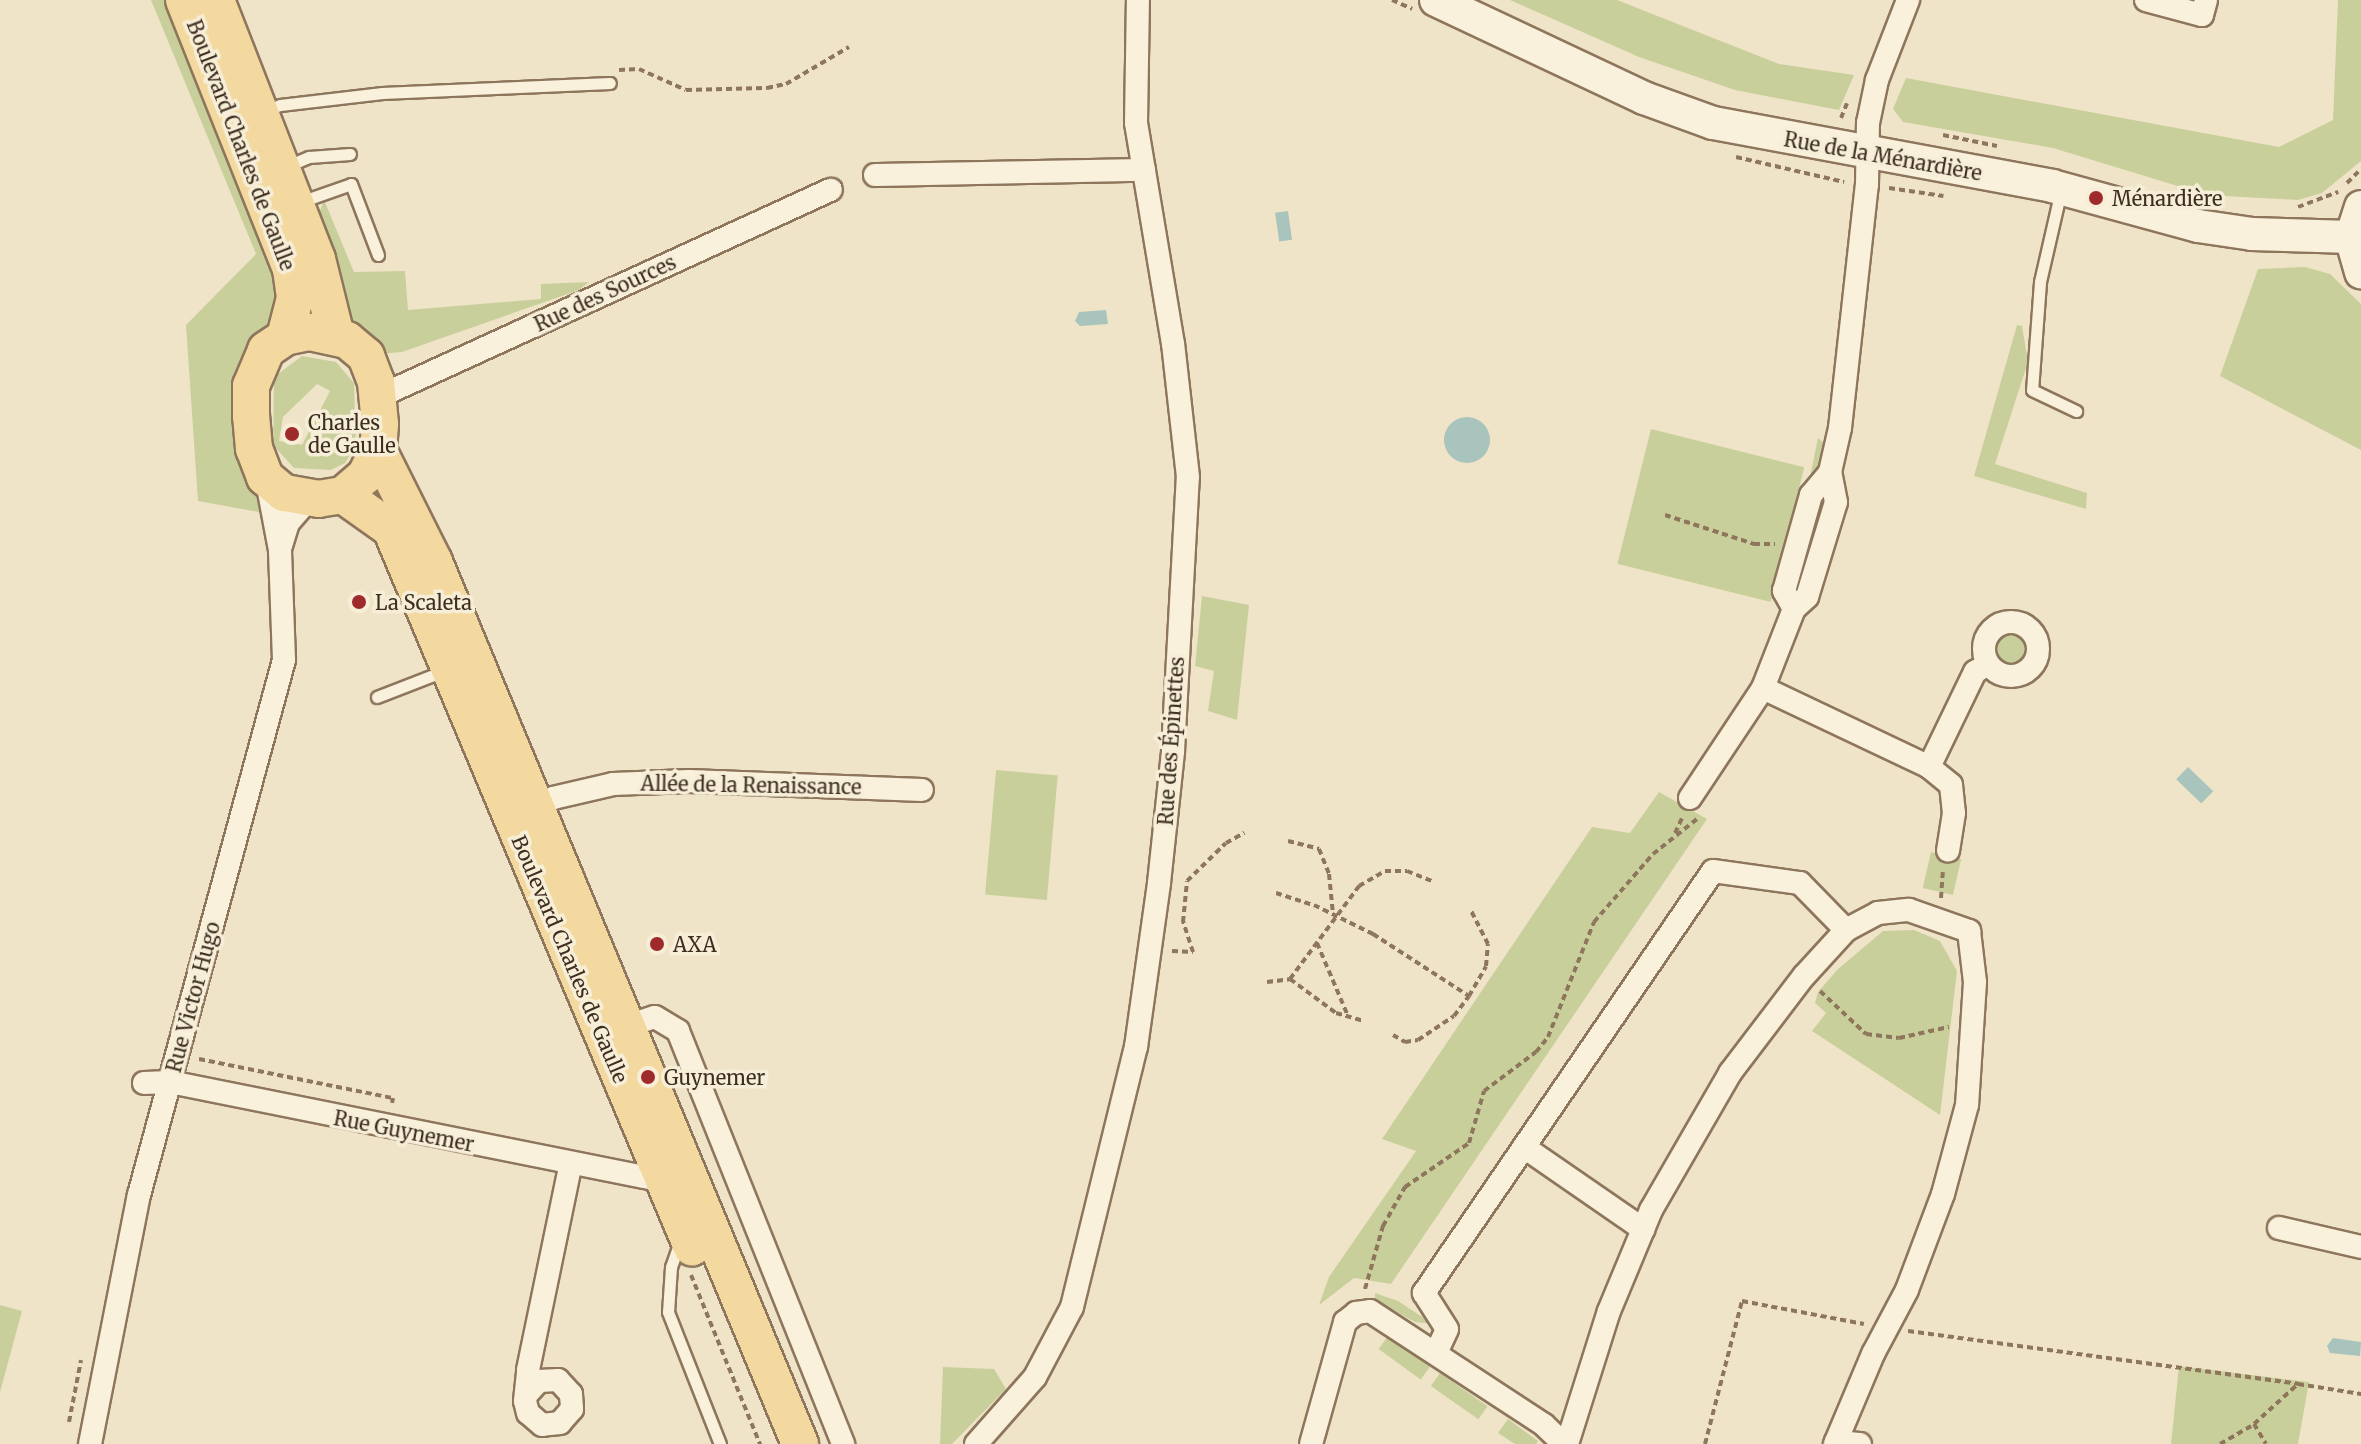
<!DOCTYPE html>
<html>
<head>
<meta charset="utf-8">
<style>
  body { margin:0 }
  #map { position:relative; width:2361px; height:1444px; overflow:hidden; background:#f0e4c8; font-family:Merriweather,serif }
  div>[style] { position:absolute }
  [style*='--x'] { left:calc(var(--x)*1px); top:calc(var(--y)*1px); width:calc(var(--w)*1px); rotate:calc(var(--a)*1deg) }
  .green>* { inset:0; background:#c9cf9b; transform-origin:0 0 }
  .round { border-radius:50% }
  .water>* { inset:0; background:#a9c4bc; transform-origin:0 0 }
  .path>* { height:4px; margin-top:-2px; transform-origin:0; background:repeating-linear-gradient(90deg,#8d765c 0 6px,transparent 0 10px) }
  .roads { filter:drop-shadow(2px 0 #8d765c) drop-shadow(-2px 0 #8d765c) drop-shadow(0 2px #8d765c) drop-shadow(0 -2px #8d765c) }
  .lane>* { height:11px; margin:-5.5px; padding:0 5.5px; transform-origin:5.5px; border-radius:5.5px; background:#faf1dc }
  .street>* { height:22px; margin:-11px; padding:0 11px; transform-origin:11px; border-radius:11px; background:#faf1dc }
  .street>.ring { margin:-11px; padding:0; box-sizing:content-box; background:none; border:22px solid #faf1dc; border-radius:50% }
  .secondary>* { height:32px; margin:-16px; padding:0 16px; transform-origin:16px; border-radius:16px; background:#faf1dc }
  .primary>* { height:36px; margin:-18px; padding:0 18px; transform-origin:18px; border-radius:18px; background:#f3d9a0 }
  .dots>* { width:22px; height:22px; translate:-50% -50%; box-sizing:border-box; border:4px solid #f7eed8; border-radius:50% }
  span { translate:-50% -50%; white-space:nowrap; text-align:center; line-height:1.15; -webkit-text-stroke:7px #f7eed8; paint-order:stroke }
  .street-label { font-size:20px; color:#3d2e20 }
  .poi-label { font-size:20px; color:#3d2e20 }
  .left { translate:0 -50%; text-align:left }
</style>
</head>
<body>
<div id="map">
  <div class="green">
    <i style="clip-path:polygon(151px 0,171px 0,284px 284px,251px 471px,264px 513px,198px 501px,186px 325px,256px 254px)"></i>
    <i style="clip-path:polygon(1510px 0,1617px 0,1779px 64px,1854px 75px,1839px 110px,1735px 90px,1639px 57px)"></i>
    <i style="clip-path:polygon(2338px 0,2361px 0,2361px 161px,2322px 193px,2298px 200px,2207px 195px,2053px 148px,1903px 122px,1893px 109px,1906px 78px,2279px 147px,2333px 120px)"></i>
    <i style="clip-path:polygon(324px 200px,354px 272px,405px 271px,408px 310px,541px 299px,541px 284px,589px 282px,579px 290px,402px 352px,379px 354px,352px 329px,316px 222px)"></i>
    <i style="clip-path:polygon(2305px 267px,2330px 274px,2361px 304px,2361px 450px,2220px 376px,2258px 269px)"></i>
    <i style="clip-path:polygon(2017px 325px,2022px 326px,2028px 362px,1995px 464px,2087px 493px,2086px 509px,1974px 476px)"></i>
    <i style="clip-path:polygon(evenodd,302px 356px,336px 362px,354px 383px,356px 445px,345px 463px,331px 470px,294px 468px,273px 445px,274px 377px,302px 356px,317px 384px,330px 391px,302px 445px,279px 441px,283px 417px,317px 384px)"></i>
    <i style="left:1651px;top:429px;width:158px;height:139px;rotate:14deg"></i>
    <i style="clip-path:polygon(1818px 438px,1825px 444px,1820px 471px,1808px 487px)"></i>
    <i style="left:1827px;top:493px;width:103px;height:8px;rotate:105deg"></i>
    <i style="clip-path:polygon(1202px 596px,1249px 605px,1237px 720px,1208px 711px,1214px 671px,1195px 666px)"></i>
    <i class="round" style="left:1994px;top:632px;width:34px;height:34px"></i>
    <i style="left:996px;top:770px;width:62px;height:125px;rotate:5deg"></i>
    <i style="clip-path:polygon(1659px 792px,1707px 819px,1391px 1284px,1354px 1278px,1319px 1305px,1329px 1277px,1416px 1151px,1382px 1139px,1592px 827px,1630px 833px)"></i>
    <i style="left:1931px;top:852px;width:31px;height:37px;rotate:13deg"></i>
    <i style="clip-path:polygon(1914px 930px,1940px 941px,1957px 971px,1940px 1115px,1812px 1031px,1826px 1013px,1815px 1003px,1818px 992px,1838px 969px,1883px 931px)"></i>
    <i style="clip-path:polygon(1375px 1293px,1398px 1301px,1433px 1324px,1415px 1322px,1375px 1300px)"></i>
    <i style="clip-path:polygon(0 1305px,22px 1311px,0 1392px)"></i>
    <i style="left:1388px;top:1336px;width:52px;height:16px;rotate:36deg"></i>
    <i style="clip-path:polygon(2179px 1366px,2309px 1382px,2298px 1444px,2171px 1444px)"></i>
    <i style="clip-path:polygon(943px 1367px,994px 1369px,1006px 1389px,952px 1444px,940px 1444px)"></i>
    <i style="left:1440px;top:1373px;width:58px;height:16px;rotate:35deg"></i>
    <i style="clip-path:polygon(1508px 1419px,1538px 1441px,1536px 1444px,1515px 1444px,1498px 1433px)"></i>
  </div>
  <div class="water">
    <i style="left:1288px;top:211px;width:29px;height:13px;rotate:82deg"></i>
    <i style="clip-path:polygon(1106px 310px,1108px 324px,1080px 326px,1075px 321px,1079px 312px)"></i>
    <i class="round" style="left:1444px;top:417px;width:46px;height:46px"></i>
    <i style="left:2188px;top:767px;width:35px;height:17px;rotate:44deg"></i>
    <i style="clip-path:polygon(2333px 1338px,2361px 1342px,2360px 1356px,2330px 1353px,2327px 1346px)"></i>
  </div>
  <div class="path">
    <i style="--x:1392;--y:0;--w:22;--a:24"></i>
    <i style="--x:619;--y:70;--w:20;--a:-3"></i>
    <i style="--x:639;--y:69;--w:51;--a:24.1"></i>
    <i style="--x:686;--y:90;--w:81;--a:-1.4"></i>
    <i style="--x:767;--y:88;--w:19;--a:-12"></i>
    <i style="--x:786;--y:84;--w:73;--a:-30.4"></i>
    <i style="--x:1841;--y:118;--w:16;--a:-68"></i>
    <i style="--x:1943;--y:135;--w:55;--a:11.5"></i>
    <i style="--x:1736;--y:157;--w:111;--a:13"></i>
    <i style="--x:2347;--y:183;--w:20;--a:-45"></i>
    <i style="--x:1889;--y:188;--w:55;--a:8.4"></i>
    <i style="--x:2298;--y:207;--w:43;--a:-20.6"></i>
    <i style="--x:1665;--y:515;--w:94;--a:18"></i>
    <i style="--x:1754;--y:544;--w:21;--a:0"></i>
    <i style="--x:1675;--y:833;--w:19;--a:-65"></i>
    <i style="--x:1288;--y:841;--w:32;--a:14"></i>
    <i style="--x:1319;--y:849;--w:27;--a:68"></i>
    <i style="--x:1329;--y:874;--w:40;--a:84.3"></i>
    <i style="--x:1276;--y:893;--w:40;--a:18"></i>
    <i style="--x:1314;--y:905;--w:66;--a:26.2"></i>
    <i style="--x:1373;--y:934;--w:114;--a:32.9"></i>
    <i style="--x:1941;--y:898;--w:26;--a:-86"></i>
    <i style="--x:1317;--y:943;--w:79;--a:67"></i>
    <i style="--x:1172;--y:951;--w:21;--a:3"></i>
    <i style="--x:1193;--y:952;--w:32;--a:-108"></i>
    <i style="--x:1183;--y:922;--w:41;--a:-84.4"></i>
    <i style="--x:1187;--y:881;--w:54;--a:-44.3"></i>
    <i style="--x:1226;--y:843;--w:21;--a:-29"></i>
    <i style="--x:1290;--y:979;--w:57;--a:36.5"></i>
    <i style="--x:1336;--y:1013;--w:29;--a:16"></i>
    <i style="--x:1267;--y:982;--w:23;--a:-7"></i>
    <i style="--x:1290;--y:979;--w:116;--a:-53.4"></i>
    <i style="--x:1359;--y:886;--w:30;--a:-30"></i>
    <i style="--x:1385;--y:871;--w:22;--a:0"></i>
    <i style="--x:1407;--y:871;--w:29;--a:22"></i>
    <i style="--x:1820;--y:991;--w:63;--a:43.1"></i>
    <i style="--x:1866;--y:1034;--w:33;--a:7"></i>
    <i style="--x:1899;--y:1038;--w:51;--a:-12.4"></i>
    <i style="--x:1393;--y:1035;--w:14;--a:30"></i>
    <i style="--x:1405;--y:1042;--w:13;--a:-9"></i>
    <i style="--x:1418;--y:1040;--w:43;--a:-33.7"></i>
    <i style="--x:1454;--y:1016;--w:25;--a:-53"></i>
    <i style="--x:1469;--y:996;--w:34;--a:-60"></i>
    <i style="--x:1486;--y:966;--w:22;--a:-85"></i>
    <i style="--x:1488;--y:944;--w:37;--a:-117"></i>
    <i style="--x:199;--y:1059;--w:198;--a:11.4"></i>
    <i style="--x:393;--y:1098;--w:5;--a:101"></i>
    <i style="--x:691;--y:1275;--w:183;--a:67.8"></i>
    <i style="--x:1365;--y:1289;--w:66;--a:-74.1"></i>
    <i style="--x:1383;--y:1226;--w:45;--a:-60.6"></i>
    <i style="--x:1405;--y:1187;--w:78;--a:-34.5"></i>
    <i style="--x:1469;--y:1143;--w:54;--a:-73.9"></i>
    <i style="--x:1484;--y:1091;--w:65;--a:-36.9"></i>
    <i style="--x:1536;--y:1052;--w:19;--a:-51"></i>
    <i style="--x:1548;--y:1037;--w:124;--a:-68.2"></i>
    <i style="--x:1594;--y:922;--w:90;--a:-49.1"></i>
    <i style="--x:1653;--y:854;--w:56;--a:-38.5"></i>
    <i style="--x:1908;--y:1331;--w:394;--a:7.7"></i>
    <i style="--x:69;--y:1422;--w:63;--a:-79"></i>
    <i style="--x:2254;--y:1424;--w:23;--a:59"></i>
    <i style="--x:1705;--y:1444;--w:148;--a:-75.5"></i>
    <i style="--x:1742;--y:1301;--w:124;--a:10.7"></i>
    <i style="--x:2220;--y:1444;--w:39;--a:-30"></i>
    <i style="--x:2254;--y:1424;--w:59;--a:-42.3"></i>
    <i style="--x:2298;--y:1384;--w:64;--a:9"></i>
  </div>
  <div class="roads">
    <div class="lane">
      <i style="--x:265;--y:111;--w:16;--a:-22"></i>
      <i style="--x:280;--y:105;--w:103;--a:-6.7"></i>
      <i style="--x:382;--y:93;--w:228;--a:-2.5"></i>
      <i style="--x:285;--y:167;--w:26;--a:-23"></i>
      <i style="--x:309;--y:157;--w:41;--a:-4.2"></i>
      <i style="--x:2061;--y:190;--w:94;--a:102.9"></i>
      <i style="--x:2040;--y:282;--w:108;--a:94.2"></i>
      <i style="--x:2032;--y:390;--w:49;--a:25.5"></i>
      <i style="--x:300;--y:202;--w:54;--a:-19.4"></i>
      <i style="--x:351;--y:184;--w:76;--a:69.2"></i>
      <i style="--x:377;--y:697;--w:72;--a:-21.2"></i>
      <i style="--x:680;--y:1241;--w:28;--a:109"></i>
      <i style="--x:671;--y:1267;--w:45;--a:93.8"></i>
      <i style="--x:668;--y:1312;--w:142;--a:68.5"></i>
    </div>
    <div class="street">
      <i style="--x:2146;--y:0;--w:58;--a:15"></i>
      <i style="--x:2202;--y:15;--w:16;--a:-75"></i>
      <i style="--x:875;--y:175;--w:269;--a:-1.1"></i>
      <i style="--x:378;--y:397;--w:498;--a:-24.6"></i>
      <i style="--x:280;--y:549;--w:27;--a:-73"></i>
      <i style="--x:288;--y:523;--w:32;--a:-49"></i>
      <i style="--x:1794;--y:609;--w:21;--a:-119"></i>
      <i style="--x:1784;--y:591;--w:100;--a:-74.3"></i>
      <i style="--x:1811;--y:495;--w:30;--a:-50"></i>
      <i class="ring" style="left:1984px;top:622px;width:32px;height:32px"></i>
      <i style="--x:1763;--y:688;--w:184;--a:25.4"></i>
      <i style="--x:1929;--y:767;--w:28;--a:39"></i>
      <i style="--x:1951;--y:785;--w:28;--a:84"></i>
      <i style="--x:1954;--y:813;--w:38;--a:99"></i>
      <i style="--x:1929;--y:767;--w:106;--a:-64.2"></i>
      <i style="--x:1975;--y:672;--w:15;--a:-32"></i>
      <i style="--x:1690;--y:798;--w:132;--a:-56.4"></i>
      <i style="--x:1763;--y:688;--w:85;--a:-68.6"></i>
      <i style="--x:1794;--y:609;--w:18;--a:-43"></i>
      <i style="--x:1807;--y:597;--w:99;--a:-73"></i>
      <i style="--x:1836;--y:502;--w:31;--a:-101"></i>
      <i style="--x:1830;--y:472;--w:45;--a:-77.2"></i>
      <i style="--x:1840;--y:428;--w:244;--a:-83.7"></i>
      <i style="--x:1867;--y:185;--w:62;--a:-89.1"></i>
      <i style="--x:1868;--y:123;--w:44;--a:-78.2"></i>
      <i style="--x:1877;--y:80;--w:86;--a:-68.8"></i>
      <i style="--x:537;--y:807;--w:18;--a:-29"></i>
      <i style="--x:553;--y:798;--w:62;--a:-13.1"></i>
      <i style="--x:613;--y:784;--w:76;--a:-2.3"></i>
      <i style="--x:689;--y:781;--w:233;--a:2.2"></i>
      <i style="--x:627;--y:1026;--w:29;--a:-18"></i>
      <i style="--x:655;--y:1017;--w:27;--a:31"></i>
      <i style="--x:678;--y:1031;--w:445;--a:68.2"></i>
      <i style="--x:144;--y:1083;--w:26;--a:-2"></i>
      <i style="--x:170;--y:1082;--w:504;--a:11.33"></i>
      <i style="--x:1524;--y:1147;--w:145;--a:34.6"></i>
      <i style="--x:2279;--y:1228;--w:84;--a:13"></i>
      <i style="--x:1436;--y:1353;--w:26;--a:-65"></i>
      <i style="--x:1447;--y:1329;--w:43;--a:-122.6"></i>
      <i style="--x:1424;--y:1293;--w:511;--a:-55.6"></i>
      <i style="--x:1713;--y:871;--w:88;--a:7.9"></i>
      <i style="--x:1800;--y:883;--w:66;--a:45.6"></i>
      <i style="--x:526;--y:1395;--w:19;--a:-47"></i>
      <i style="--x:539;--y:1381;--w:19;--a:-3"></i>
      <i style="--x:558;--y:1380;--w:19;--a:47"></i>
      <i style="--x:571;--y:1394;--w:15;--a:86"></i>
      <i style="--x:572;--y:1409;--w:18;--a:131"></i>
      <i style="--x:560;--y:1423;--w:18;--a:174"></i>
      <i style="--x:542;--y:1425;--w:18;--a:-139"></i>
      <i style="--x:528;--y:1413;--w:12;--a:-104"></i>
      <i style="--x:525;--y:1401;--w:31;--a:-84"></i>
      <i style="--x:528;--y:1370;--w:211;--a:-78.3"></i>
      <i style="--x:1836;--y:1442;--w:24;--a:5"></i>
      <i style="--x:90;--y:1444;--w:254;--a:-78.9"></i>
      <i style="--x:139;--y:1195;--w:554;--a:-74.84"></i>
      <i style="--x:284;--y:660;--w:110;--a:-92.1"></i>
      <i style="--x:280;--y:550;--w:70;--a:-100.7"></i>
      <i style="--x:976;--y:1444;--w:89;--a:-48.6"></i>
      <i style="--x:1035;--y:1377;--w:79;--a:-62.1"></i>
      <i style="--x:1072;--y:1307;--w:268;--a:-76.2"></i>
      <i style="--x:1136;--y:1047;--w:166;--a:-82"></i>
      <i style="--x:1159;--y:883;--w:133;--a:-83.9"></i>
      <i style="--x:1173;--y:751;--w:274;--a:-86.9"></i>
      <i style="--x:1188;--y:477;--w:134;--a:-96.4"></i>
      <i style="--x:1173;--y:344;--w:224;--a:-99.5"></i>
      <i style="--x:1136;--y:123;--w:123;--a:-89.1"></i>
      <i style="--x:1311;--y:1444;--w:127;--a:-74.4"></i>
      <i style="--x:1345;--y:1322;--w:14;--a:-39"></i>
      <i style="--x:1356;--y:1313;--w:14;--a:-8"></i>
      <i style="--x:1370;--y:1311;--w:208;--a:33.2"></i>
      <i style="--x:1544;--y:1425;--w:28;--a:44"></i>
      <i style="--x:1567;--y:1444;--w:139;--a:-72.5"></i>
      <i style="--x:1609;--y:1311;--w:109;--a:-67.4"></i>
      <i style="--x:1651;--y:1210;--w:158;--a:-60"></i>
      <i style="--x:1730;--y:1073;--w:122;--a:-52.7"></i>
      <i style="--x:1804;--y:976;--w:62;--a:-47.6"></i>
      <i style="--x:1846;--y:930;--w:36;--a:-28"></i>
      <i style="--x:1878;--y:913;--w:31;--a:-6"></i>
      <i style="--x:1909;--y:910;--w:64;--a:19.3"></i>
      <i style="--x:1969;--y:931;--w:51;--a:83.3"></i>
      <i style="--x:1975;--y:982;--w:123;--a:93.7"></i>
      <i style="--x:1967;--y:1105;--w:92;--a:105.1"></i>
      <i style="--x:1943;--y:1194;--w:103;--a:110.6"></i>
      <i style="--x:1907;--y:1290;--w:72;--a:118"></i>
      <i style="--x:1873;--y:1354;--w:98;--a:112.9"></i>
    </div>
    <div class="secondary">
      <i style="--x:1436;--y:0;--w:230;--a:25.2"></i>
      <i style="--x:1644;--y:98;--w:73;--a:19.9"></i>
      <i style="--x:1713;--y:123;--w:345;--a:10.5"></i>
      <i style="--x:2052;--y:186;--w:151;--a:15.3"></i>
      <i style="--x:2198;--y:226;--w:55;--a:8.4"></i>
      <i style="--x:2252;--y:234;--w:99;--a:1.7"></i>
      <i style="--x:2361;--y:207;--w:32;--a:108"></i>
      <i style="--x:2351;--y:237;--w:37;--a:74"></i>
    </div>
    <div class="primary">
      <i style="--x:184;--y:0;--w:289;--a:68.3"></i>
      <i style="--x:291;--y:269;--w:29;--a:82"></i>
      <i style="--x:295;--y:298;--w:40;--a:104.4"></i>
      <i style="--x:216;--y:0;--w:278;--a:68.7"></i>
      <i style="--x:317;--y:259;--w:79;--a:76.1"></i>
      <i style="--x:309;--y:332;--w:39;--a:12"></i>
      <i style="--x:347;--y:340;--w:25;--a:40"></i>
      <i style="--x:366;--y:356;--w:28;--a:69"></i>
      <i style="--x:376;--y:382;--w:42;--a:84.6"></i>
      <i style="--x:380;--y:424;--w:26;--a:94"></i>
      <i style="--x:378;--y:450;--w:28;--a:116"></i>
      <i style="--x:366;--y:475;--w:30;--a:139"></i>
      <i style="--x:343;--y:495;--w:24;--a:171"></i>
      <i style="--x:319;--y:499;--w:36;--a:-170"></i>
      <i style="--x:284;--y:493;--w:25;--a:-140"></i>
      <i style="--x:265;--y:477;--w:30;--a:-111"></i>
      <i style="--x:254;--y:449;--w:33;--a:-95"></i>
      <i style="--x:251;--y:416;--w:30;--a:-90"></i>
      <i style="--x:251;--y:386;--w:39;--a:-67"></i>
      <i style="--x:266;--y:350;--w:23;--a:-34"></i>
      <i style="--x:285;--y:337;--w:25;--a:-12"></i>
      <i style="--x:378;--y:450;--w:125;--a:63.4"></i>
      <i style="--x:434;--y:562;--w:955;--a:67.46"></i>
      <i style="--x:343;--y:495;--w:59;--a:35.3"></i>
      <i style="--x:391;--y:529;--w:779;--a:67.26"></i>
    </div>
  </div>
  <div class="dots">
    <i style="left:2096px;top:198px;background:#9e2a2b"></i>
    <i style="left:292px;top:434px;background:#9e2a2b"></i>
    <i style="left:359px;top:602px;background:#9e2a2b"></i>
    <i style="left:657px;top:944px;background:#9e2a2b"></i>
    <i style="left:648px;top:1077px;background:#9e2a2b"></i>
  </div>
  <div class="street-label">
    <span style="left:241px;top:145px;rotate:69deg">Boulevard Charles de Gaulle</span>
    <span style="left:1883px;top:156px;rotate:10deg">Rue de la Ménardière</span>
    <span style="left:605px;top:293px;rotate:-25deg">Rue des Sources</span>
    <span style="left:1171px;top:741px;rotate:-86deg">Rue des Épinettes</span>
    <span style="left:751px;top:785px;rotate:1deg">Allée de la Renaissance</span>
    <span style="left:570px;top:959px;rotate:67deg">Boulevard Charles de Gaulle</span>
    <span style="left:193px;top:997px;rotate:-75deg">Rue Victor Hugo</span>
    <span style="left:404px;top:1131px;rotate:11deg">Rue Guynemer</span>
  </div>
  <div class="poi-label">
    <span class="left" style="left:2112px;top:198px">Ménardière</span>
    <span class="left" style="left:308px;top:434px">Charles<br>de Gaulle</span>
    <span class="left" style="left:375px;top:602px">La Scaleta</span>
    <span class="left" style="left:673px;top:944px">AXA</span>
    <span class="left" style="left:664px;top:1077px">Guynemer</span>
  </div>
</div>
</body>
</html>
